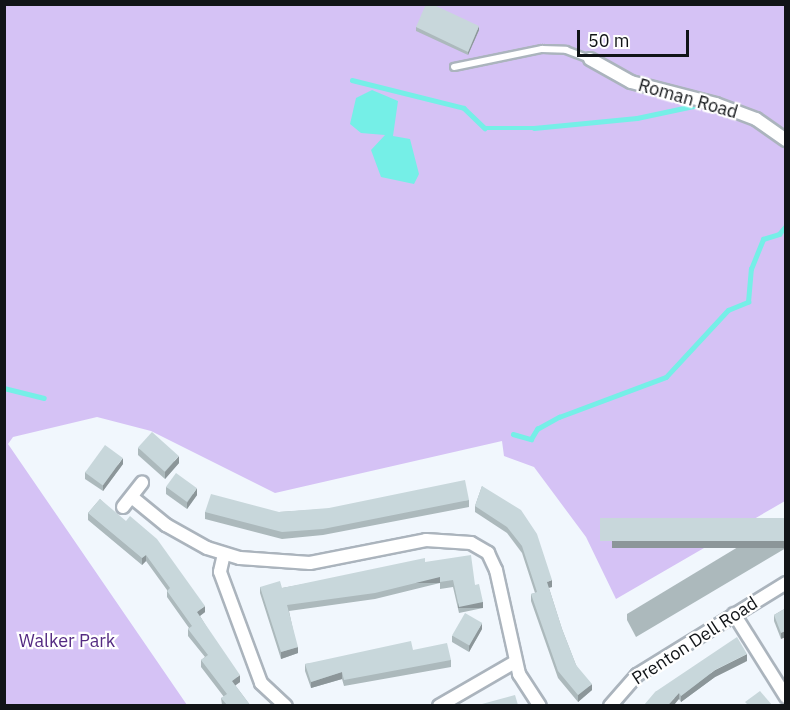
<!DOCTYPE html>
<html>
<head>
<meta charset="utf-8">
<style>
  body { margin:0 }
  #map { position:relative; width:790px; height:710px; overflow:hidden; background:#f1f7fd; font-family:"IBM Plex Sans",sans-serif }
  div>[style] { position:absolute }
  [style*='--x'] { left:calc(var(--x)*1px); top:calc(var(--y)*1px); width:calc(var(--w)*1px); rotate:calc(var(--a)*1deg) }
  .green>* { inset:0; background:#d5c2f5 }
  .water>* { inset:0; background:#75efe7 }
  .stream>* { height:4.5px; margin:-2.25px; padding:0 2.25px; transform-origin:2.25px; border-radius:2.25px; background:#75efe7 }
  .roads { filter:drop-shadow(2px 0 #abb4bd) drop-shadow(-2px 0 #abb4bd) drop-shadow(0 2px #abb4bd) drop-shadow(0 -2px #abb4bd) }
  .service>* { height:6px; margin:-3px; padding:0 3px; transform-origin:3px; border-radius:3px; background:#fff }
  .minor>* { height:12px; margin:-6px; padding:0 6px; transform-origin:6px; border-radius:6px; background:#fff }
  .wall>* { inset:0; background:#acb9bc }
  .shaded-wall>* { inset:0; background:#8c9699; transform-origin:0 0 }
  .building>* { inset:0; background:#c8d7db; transform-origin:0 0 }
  span { translate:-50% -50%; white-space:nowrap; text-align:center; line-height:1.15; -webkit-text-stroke:4.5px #fff; paint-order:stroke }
  .street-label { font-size:18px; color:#111417 }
  .park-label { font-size:18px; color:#542b82 }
  .frame { position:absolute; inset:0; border:6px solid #111417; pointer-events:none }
  .scale { position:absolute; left:577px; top:30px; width:112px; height:27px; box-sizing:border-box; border:3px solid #111417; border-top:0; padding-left:8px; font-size:18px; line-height:21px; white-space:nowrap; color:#111417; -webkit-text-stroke:4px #fff; paint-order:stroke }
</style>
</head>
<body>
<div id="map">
  <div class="green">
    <i style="clip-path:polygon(4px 5px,785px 5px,785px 501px,616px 599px,586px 537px,534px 467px,504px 456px,502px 441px,275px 493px,151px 431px,97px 417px,13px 437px,8px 444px,187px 705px,5px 705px)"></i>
  </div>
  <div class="water">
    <i style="clip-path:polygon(372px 90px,398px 101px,393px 136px,410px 139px,419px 174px,414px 184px,381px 177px,371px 150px,385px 135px,361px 133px,350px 124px,356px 98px)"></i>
  </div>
  <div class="stream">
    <i style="--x:352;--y:80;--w:115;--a:14"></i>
    <i style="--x:464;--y:108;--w:29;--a:44"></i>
    <i style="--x:485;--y:128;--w:49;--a:0"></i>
    <i style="--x:534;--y:128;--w:103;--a:-5.5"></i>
    <i style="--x:637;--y:118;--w:62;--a:-12"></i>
    <i style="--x:4;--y:388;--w:41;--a:14"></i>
    <i style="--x:513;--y:434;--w:19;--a:16"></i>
    <i style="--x:531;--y:439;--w:12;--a:-59"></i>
    <i style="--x:537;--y:429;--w:25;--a:-29"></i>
    <i style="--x:559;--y:417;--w:114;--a:-20.5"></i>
    <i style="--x:666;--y:377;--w:91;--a:-47.2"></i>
    <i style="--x:728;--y:310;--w:22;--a:-22"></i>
    <i style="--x:748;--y:302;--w:33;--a:-85"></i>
    <i style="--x:751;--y:269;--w:32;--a:-68"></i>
    <i style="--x:763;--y:239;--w:17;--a:-17"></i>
    <i style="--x:779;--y:234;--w:11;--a:-49"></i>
  </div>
  <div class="roads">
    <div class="service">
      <i style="--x:454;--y:67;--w:90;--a:-11.6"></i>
      <i style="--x:542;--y:49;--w:24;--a:2"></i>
      <i style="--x:566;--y:50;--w:26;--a:21"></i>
    </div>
    <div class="minor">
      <i style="--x:590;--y:59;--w:47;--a:29.3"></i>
      <i style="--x:631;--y:82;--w:88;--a:14.5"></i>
      <i style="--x:716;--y:104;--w:43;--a:20.6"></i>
      <i style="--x:756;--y:119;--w:37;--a:35"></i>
      <i style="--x:133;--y:498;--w:43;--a:39.3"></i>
      <i style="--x:166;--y:525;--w:47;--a:29.3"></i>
      <i style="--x:207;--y:548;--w:34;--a:17"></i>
      <i style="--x:240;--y:558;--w:70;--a:4.1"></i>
      <i style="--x:310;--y:563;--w:118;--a:-11.2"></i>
      <i style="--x:426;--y:540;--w:45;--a:3.8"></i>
      <i style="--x:471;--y:543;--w:20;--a:30"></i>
      <i style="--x:488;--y:553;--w:19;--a:65"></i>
      <i style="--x:496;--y:570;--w:107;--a:77.5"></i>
      <i style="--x:519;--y:674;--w:38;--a:57"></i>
      <i style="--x:123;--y:507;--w:31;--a:-52"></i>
      <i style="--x:224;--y:554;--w:18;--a:103"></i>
      <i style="--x:220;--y:572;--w:118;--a:69.7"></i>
      <i style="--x:261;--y:683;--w:34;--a:43"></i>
      <i style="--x:734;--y:614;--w:98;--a:57.9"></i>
      <i style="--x:439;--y:706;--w:88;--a:-30.1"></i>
      <i style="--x:610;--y:706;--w:41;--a:-48.9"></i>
      <i style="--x:637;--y:675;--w:175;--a:-31.7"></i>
    </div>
  </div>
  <div class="wall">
    <i style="clip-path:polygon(416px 27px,479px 30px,468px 55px,416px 31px)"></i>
    <i style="clip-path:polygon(138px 448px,179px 463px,165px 479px,138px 455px)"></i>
    <i style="clip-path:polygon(123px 464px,103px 491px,85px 479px,85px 472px)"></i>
    <i style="clip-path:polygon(482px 486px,552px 587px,549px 588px,562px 629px,576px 665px,592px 690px,578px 702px,558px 678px,531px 601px,531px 594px,535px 593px,522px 553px,507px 533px,475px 512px,475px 506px)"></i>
    <i style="clip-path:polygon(166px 487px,197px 495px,187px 509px,166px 494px)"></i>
    <i style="clip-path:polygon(100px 499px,205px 612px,200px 616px,240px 682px,235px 685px,250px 705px,222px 705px,221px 698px,224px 697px,201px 667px,201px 660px,205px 657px,188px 636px,188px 629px,189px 628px,167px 597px,167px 590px,146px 561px,142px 565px,88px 520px,88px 513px)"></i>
    <i style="clip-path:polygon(469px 500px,469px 507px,323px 535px,282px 539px,205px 519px,205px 512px,279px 512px)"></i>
    <i style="clip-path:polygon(786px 518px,786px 548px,636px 637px,627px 620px,627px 614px)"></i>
    <i style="clip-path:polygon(425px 562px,475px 585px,483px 608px,459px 613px,453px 587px,440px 589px,440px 583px,375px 599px,289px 611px,298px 653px,281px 659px,260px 593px,260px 587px,282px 588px)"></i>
    <i style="clip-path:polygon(786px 608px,781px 639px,774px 621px,774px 615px)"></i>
    <i style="clip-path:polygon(482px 629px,469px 652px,452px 642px,452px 636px)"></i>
    <i style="clip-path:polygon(413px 650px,451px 660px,451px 667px,344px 686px,342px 679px,311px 688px,305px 671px,305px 664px)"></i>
    <i style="clip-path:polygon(747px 661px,715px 677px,681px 702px,679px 699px,655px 692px)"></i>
  </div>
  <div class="shaded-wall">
    <i style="clip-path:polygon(479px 26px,479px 30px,468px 55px,468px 52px)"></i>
    <i style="clip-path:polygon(179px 456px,179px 463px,165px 479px,165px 472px)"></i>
    <i style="clip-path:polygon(123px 458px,123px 464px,103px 491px,103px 485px)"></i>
    <i style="clip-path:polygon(197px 488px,197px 495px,187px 509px,187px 503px)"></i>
    <i style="left:786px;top:541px;width:7px;height:174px;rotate:90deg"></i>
    <i style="clip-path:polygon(146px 555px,146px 561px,142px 565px,142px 558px)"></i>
    <i style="left:440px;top:577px;width:6px;height:67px;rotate:90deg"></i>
    <i style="clip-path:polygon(552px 580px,552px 587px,547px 588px,547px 582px)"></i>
    <i style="left:483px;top:602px;width:6px;height:25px;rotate:90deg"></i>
    <i style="clip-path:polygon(205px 606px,205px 612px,197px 618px,197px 612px)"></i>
    <i style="clip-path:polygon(482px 623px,482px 629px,469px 652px,469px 645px)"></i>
    <i style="clip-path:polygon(786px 630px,786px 637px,781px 639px,781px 633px)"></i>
    <i style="clip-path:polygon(298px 647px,298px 653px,281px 659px,281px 652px)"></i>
    <i style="clip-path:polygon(747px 654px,747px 661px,715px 677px,681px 702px,681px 696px,715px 670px)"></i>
    <i style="clip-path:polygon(342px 672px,342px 679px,311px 688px,311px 682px)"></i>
    <i style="clip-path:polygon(240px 675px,240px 682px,232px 688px,232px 681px)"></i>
    <i style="clip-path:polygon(592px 684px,592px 690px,578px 702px,578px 695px)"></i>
    <i style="clip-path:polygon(679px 693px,679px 699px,674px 705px,668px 705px)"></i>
  </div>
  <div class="building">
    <i style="clip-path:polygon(426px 4px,432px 4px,479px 26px,468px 52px,416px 27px)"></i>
    <i style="left:152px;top:432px;width:36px;height:21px;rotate:42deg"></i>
    <i style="left:105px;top:445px;width:22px;height:34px;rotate:36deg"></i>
    <i style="left:176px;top:473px;width:26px;height:17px;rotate:36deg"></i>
    <i style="clip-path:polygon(465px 480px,469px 500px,323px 529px,282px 532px,205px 512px,211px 494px,279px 512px,329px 508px)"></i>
    <i style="clip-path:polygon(482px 486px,521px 510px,537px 534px,552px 580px,547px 582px,562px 629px,576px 665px,592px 684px,578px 695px,558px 671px,531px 594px,537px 592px,522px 546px,507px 527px,475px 506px)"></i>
    <i style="clip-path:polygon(100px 499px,126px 521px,130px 516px,157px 539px,205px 606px,197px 612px,240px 675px,232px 681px,250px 705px,227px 705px,221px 698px,227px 694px,201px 660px,208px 655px,188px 629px,192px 626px,167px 591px,170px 588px,146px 555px,142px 558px,88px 513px)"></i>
    <i style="left:786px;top:518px;width:23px;height:186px;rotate:90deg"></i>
    <i style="clip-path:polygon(471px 555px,475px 585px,479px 584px,483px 602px,459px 607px,453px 580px,440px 582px,440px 577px,375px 593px,287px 605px,298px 647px,281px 652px,260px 587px,280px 581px,282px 588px,425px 558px,425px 562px)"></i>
    <i style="clip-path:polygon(786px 608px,786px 630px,781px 633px,774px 615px)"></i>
    <i style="left:465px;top:613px;width:20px;height:26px;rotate:30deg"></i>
    <i style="clip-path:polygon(737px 637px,747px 654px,715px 670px,681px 696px,679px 693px,668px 705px,644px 705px,655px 692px)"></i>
    <i style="clip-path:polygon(411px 641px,413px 650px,447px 643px,451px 660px,344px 680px,342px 672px,311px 682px,305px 664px)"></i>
    <i style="clip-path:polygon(760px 691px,772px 705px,748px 705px,745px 702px)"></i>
    <i style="clip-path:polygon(515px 695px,518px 705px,482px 705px,482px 704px)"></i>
  </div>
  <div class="street-label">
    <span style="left:688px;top:99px;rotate:16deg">Roman Road</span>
    <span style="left:695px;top:641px;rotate:-33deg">Prenton Dell Road</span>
  </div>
  <div class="park-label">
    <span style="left:67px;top:641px">Walker Park</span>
  </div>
  <div class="frame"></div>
  <div class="scale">50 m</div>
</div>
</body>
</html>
